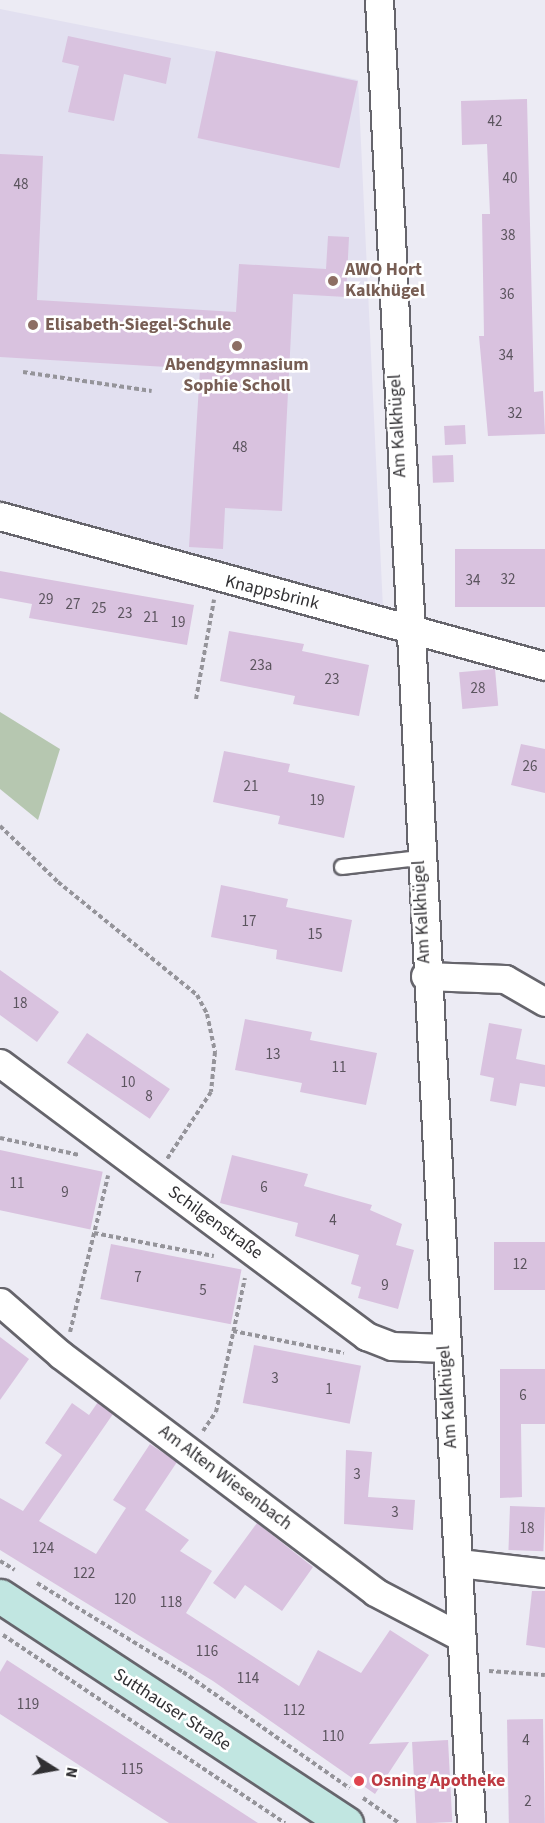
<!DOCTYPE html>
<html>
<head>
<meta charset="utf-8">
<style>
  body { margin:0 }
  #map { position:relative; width:545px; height:1823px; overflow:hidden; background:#ecebf4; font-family:"Source Sans 3",sans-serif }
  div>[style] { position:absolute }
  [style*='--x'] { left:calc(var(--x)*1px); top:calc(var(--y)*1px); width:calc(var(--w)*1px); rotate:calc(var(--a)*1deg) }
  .built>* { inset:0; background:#e2e0f0 }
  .green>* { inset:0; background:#b6c7b0 }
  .building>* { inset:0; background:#d9c2df; transform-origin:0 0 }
  .path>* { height:4px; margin-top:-2px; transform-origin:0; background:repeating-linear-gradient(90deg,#95949a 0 4.5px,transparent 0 7.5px) }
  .roads { filter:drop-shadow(2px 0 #66656c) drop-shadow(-2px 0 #66656c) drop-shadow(0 2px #66656c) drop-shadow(0 -2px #66656c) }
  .lane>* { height:14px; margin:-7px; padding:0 7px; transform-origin:7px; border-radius:7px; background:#fff }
  .street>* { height:27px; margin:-13.5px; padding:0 13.5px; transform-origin:13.5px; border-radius:13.5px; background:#fff }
  .secondary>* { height:33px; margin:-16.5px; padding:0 16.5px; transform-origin:16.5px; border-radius:16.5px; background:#c1e6e1 }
  .dots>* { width:16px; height:16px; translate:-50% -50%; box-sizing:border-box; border:3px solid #fff; border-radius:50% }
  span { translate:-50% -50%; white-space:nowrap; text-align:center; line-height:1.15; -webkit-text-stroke:5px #fff; paint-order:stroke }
  .number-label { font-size:15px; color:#5b545e }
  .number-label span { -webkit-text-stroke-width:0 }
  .education-label { font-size:18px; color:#785e54; font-weight:700 }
  .left { translate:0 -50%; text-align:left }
  .street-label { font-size:18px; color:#313033 }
  .health-label { font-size:18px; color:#be3a42; font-weight:700 }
  .north { position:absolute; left:24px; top:1739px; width:60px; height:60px; -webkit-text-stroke:4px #fff; paint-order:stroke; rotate:101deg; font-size:16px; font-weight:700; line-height:24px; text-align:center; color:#313033 }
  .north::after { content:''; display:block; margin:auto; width:21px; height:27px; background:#313033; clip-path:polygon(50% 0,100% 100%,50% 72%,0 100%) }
</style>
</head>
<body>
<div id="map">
  <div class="built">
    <i style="clip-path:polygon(0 9px,358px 80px,383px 609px,0 504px)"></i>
  </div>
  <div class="green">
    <i style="clip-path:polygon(0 712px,60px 749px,38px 820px,0 789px)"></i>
  </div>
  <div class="building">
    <i style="clip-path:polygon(68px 36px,171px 58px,166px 84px,124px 74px,114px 121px,68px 112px,79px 66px,62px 62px)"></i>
    <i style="left:216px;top:51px;width:145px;height:89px;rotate:12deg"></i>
    <i style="clip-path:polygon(527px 99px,534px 392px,543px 391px,545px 434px,488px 436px,479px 336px,484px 336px,482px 214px,490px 214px,487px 144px,462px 145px,461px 101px)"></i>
    <i style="clip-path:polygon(0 154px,43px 156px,37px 300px,236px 312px,239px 264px,326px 269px,328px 236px,349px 237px,346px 297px,293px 294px,282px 511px,225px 508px,223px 549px,189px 547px,200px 369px,0 357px)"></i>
    <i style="left:465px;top:425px;width:19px;height:21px;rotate:87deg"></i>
    <i style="left:453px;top:455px;width:27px;height:21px;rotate:88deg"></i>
    <i style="left:545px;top:549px;width:58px;height:90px;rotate:90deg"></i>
    <i style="clip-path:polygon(0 571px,194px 605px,187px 645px,29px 618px,32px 604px,0 598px)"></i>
    <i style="clip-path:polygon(229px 631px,304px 644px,302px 651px,369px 665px,359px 716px,293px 704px,295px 696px,220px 681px)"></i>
    <i style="left:495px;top:669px;width:37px;height:36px;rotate:85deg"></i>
    <i style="clip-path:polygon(521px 744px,545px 749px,545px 793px,511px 785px)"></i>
    <i style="clip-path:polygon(224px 751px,290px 764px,288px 772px,355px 786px,344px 838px,278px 824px,280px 816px,213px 802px)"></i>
    <i style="clip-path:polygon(221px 885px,288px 899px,286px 907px,352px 920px,342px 972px,276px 959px,277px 950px,211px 937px)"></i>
    <i style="clip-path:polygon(0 970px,59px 1012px,37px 1042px,0 1015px)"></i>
    <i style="clip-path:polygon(245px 1019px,312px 1032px,310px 1040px,377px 1053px,366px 1105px,300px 1092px,302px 1083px,235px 1070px)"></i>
    <i style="clip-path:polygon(489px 1023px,522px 1029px,516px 1059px,545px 1065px,545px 1087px,520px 1083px,516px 1106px,490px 1101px,494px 1078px,480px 1075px)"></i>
    <i style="left:87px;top:1033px;width:100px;height:36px;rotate:34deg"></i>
    <i style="left:0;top:1150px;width:105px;height:59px;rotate:12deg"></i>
    <i style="clip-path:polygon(232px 1155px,308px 1174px,304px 1186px,372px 1205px,370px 1210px,402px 1224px,396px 1245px,414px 1250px,398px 1309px,358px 1298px,361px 1287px,351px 1284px,359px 1255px,295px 1236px,298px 1223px,220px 1203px)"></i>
    <i style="left:494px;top:1242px;width:51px;height:48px"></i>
    <i style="left:111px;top:1244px;width:133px;height:56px;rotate:11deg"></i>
    <i style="clip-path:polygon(0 1337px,29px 1359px,0 1400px)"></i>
    <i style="left:254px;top:1345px;width:109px;height:59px;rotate:11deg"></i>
    <i style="clip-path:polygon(500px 1369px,545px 1369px,545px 1424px,521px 1424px,522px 1497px,500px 1498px)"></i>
    <i style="clip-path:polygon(98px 1402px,113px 1414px,39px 1521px,96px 1554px,126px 1508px,113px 1500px,150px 1444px,177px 1462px,145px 1510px,189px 1540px,180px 1551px,212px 1571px,186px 1613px,299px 1686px,318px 1650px,361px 1673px,390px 1630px,429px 1655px,369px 1744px,409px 1742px,375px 1794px,213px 1681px,0 1550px,0 1498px,23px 1511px,62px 1455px,45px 1443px,72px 1403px,89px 1415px)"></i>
    <i style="clip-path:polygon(346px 1450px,372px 1452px,368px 1497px,415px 1500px,413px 1530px,344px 1524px)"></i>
    <i style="left:510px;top:1506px;width:35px;height:44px;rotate:2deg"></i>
    <i style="clip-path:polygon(257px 1523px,313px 1567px,282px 1611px,245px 1585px,235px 1599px,213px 1583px)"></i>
    <i style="clip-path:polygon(532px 1591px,545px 1591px,545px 1648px,526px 1645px)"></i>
    <i style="clip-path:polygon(7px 1660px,118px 1732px,258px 1823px,169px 1823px,147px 1809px,0 1714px,0 1672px)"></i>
    <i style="left:543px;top:1719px;width:104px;height:36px;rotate:89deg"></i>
    <i style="left:448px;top:1740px;width:82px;height:36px;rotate:87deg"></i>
  </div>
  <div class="path">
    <i style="--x:23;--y:372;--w:130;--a:8.4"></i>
    <i style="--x:196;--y:699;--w:101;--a:-79.7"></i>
    <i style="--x:0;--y:826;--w:81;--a:44"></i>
    <i style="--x:58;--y:882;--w:179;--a:39.1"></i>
    <i style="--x:197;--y:995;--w:21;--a:62"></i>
    <i style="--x:207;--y:1014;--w:39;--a:78"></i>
    <i style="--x:215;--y:1052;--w:40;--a:95.7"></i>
    <i style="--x:211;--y:1092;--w:80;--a:123.3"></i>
    <i style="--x:0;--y:1138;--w:81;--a:12.1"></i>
    <i style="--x:94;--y:1233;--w:122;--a:10.9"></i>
    <i style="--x:233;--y:1331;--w:113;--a:11.2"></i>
    <i style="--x:70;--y:1332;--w:161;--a:-76.3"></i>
    <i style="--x:203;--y:1431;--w:23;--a:-56"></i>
    <i style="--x:216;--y:1412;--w:137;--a:-77.8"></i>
    <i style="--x:0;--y:1561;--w:17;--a:31"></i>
    <i style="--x:37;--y:1583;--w:171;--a:31.4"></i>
    <i style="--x:183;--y:1672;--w:203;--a:34.9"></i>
    <i style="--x:3;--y:1635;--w:339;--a:33.7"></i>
    <i style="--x:489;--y:1671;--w:56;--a:4.1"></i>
    <i style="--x:363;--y:1798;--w:44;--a:34.8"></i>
  </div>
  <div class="roads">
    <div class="lane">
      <i style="--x:342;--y:867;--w:78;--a:-6.7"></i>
    </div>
    <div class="street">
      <i style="--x:379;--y:0;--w:1825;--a:87.11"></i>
      <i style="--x:0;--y:516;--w:565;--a:15.39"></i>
      <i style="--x:425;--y:976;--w:80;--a:2.1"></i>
      <i style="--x:505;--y:979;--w:46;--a:29.9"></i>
      <i style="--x:0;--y:1063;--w:457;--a:36.7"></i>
      <i style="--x:366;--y:1336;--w:28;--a:21"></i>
      <i style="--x:392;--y:1346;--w:53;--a:2.2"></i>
      <i style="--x:0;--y:1302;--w:81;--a:41"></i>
      <i style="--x:61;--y:1355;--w:393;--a:37"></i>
      <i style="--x:375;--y:1592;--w:97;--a:27.6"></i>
      <i style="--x:459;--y:1563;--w:87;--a:6.6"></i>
    </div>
    <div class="secondary">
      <i style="--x:0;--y:1596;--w:414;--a:33.3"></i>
    </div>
  </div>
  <div class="dots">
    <i style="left:333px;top:281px;background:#8d6e63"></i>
    <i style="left:33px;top:325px;background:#8d6e63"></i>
    <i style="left:237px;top:346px;background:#8d6e63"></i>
    <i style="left:359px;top:1781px;background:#e0444e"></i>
  </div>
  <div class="number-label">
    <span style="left:495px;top:122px">42</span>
    <span style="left:510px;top:179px">40</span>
    <span style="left:21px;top:185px">48</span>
    <span style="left:508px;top:236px">38</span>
    <span style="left:507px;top:295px">36</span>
    <span style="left:506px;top:356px">34</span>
    <span style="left:515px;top:414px">32</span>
    <span style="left:240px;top:448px">48</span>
    <span style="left:508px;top:580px">32</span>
    <span style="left:473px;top:581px">34</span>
    <span style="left:46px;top:600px">29</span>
    <span style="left:73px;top:605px">27</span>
    <span style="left:99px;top:609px">25</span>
    <span style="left:125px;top:614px">23</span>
    <span style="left:151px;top:618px">21</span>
    <span style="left:178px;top:623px">19</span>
    <span style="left:261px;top:666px">23a</span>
    <span style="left:332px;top:680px">23</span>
    <span style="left:478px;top:689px">28</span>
    <span style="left:530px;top:767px">26</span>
    <span style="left:251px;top:787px">21</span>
    <span style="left:317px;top:801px">19</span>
    <span style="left:249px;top:922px">17</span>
    <span style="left:315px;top:935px">15</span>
    <span style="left:20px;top:1004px">18</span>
    <span style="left:273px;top:1055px">13</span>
    <span style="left:339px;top:1068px">11</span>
    <span style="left:128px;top:1083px">10</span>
    <span style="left:149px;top:1097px">8</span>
    <span style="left:17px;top:1184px">11</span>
    <span style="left:264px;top:1188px">6</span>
    <span style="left:65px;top:1193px">9</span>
    <span style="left:333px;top:1221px">4</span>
    <span style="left:520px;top:1265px">12</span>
    <span style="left:138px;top:1278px">7</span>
    <span style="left:385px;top:1286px">9</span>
    <span style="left:203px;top:1291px">5</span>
    <span style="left:275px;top:1379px">3</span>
    <span style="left:329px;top:1390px">1</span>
    <span style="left:523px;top:1396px">6</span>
    <span style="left:357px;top:1475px">3</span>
    <span style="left:395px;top:1513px">3</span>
    <span style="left:527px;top:1529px">18</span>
    <span style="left:43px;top:1549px">124</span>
    <span style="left:84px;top:1574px">122</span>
    <span style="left:125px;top:1600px">120</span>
    <span style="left:171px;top:1603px">118</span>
    <span style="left:207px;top:1652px">116</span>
    <span style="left:248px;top:1679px">114</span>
    <span style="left:28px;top:1705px">119</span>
    <span style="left:294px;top:1711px">112</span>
    <span style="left:333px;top:1737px">110</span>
    <span style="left:526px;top:1741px">4</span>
    <span style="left:132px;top:1770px">115</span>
    <span style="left:528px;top:1802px">2</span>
  </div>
  <div class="education-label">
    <span class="left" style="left:345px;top:281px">AWO Hort<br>Kalkhügel</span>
    <span class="left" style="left:45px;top:325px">Elisabeth-Siegel-Schule</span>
    <span style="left:237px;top:376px">Abendgymnasium<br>Sophie Scholl</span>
  </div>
  <div class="street-label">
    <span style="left:398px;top:426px;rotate:-93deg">Am Kalkhügel</span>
    <span style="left:272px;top:593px;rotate:14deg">Knappsbrink</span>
    <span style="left:422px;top:912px;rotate:-93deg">Am Kalkhügel</span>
    <span style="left:215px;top:1223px;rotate:36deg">Schilgenstraße</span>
    <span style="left:448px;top:1397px;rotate:-94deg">Am Kalkhügel</span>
    <span style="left:225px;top:1478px;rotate:37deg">Am Alten Wiesenbach</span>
    <span style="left:172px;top:1710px;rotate:33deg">Sutthauser Straße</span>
  </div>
  <div class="health-label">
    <span class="left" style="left:371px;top:1781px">Osning Apotheke</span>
  </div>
  <div class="north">N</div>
</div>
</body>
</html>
